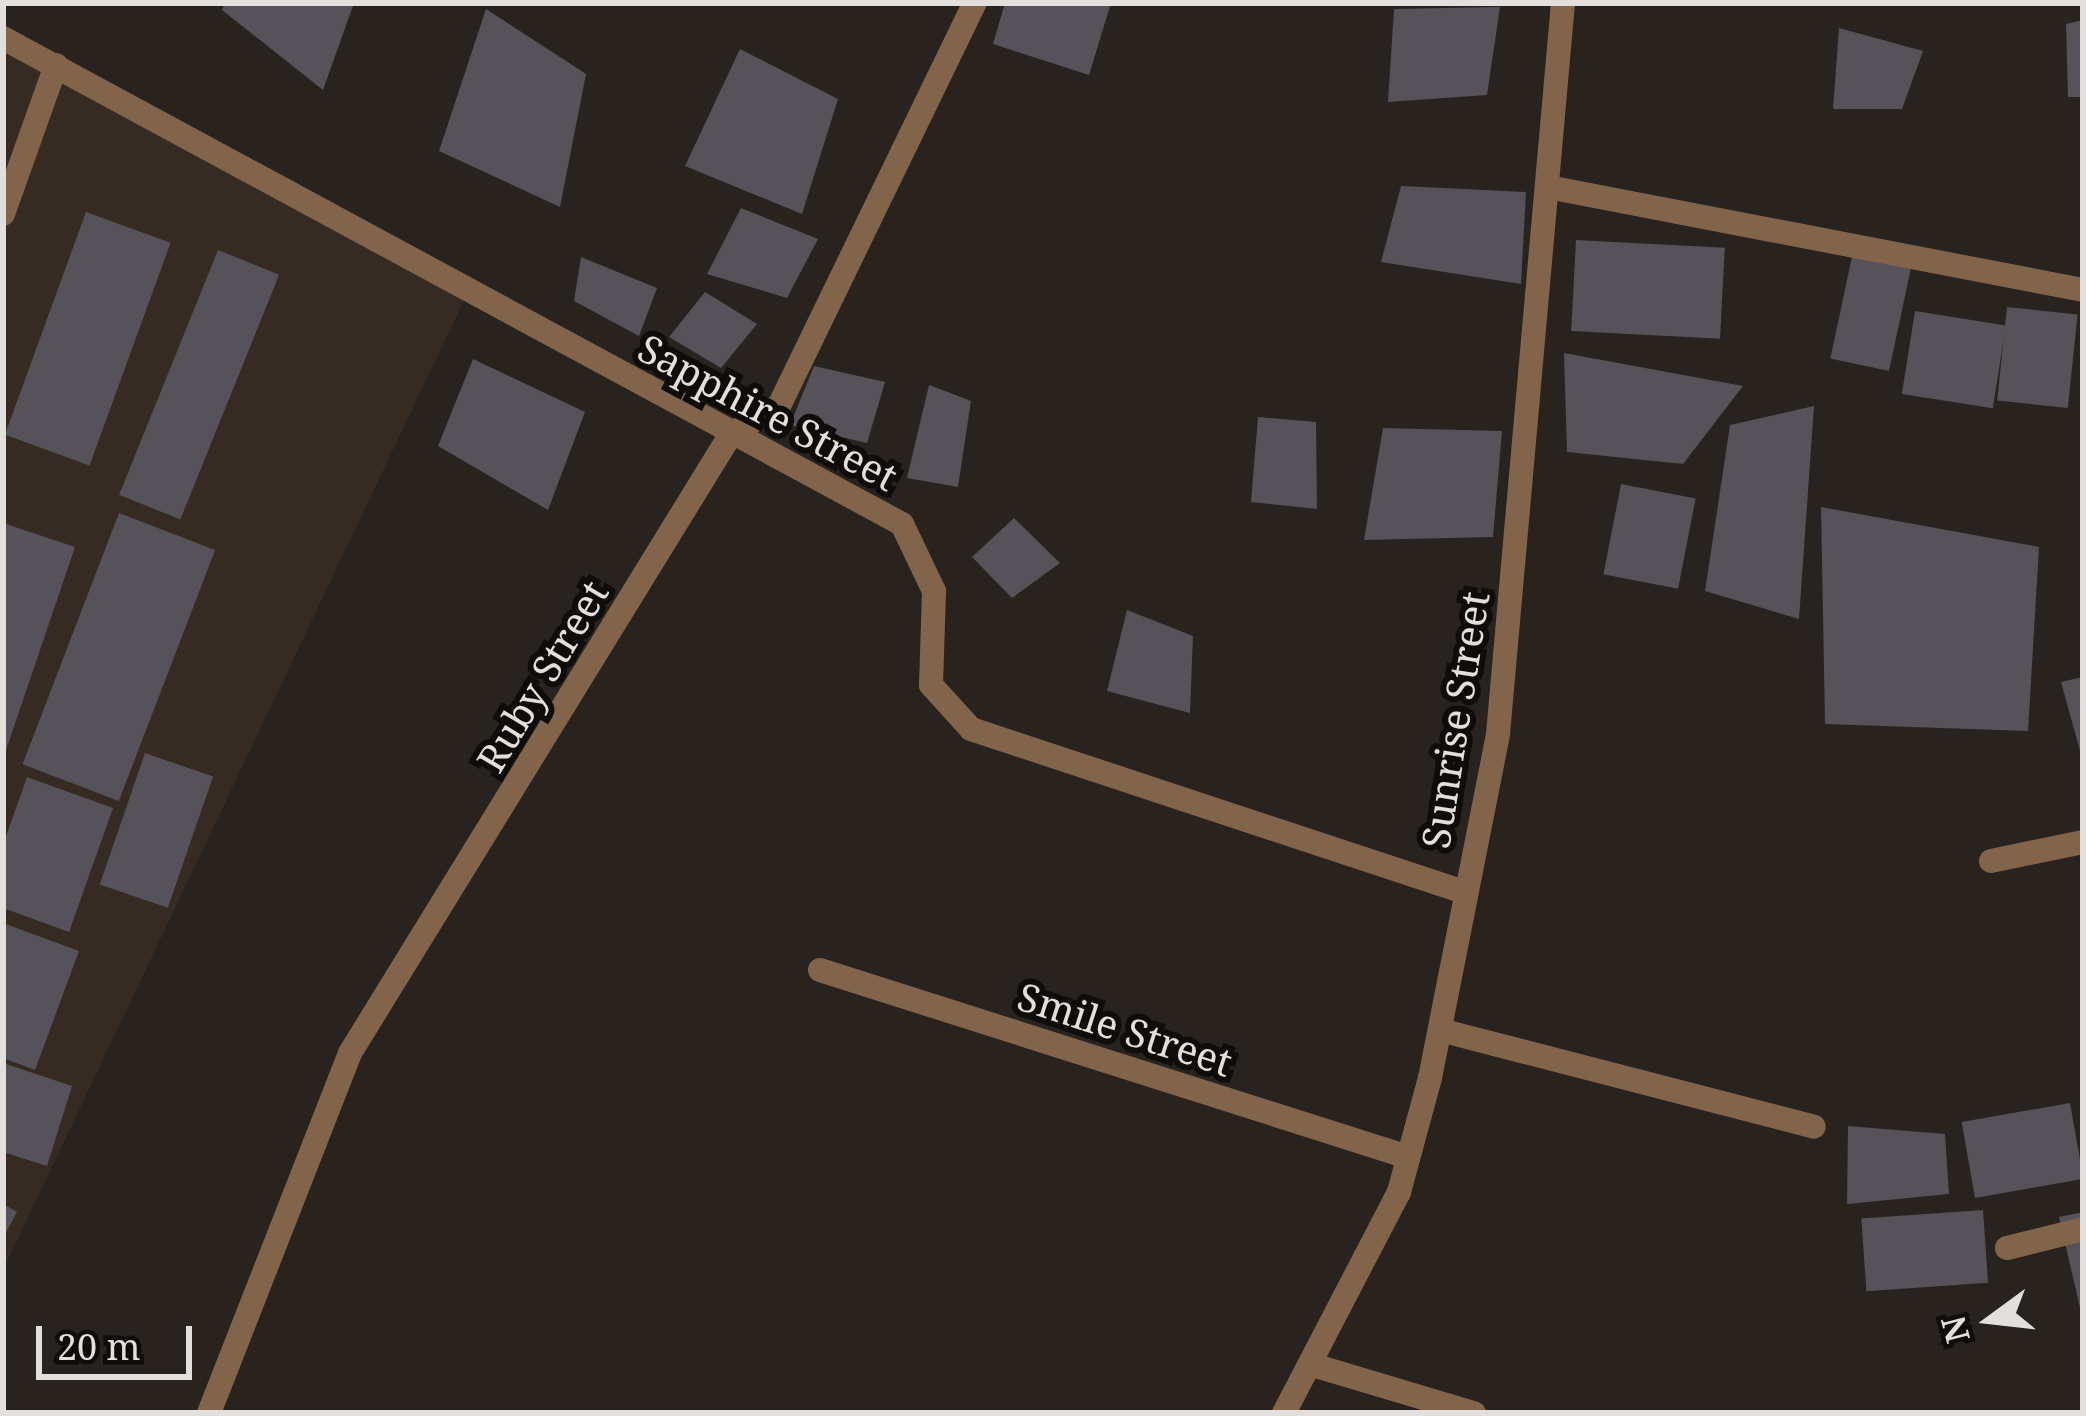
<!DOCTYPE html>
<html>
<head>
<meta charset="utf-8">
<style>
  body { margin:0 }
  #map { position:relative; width:2086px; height:1416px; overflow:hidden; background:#28231e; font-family:"Noto Serif",serif }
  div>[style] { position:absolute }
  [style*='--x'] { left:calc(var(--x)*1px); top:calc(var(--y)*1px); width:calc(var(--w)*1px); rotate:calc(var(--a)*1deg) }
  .built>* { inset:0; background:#352b22 }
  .building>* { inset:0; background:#555259; transform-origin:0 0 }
  .service>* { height:24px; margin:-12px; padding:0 12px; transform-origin:12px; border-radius:12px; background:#82644b }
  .minor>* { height:24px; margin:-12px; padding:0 12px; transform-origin:12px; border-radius:12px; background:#82644b }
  span { translate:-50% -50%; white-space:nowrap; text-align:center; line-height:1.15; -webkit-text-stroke:12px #0f0d0b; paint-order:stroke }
  .street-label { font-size:39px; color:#e3dfdc }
  .frame { position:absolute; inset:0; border:6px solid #e3dfdc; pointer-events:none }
  .north { position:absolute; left:1930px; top:1260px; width:120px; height:120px; -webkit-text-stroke:9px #0f0d0b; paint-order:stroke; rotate:255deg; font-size:33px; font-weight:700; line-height:48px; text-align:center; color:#e3dfdc }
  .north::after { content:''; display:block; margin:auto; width:42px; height:54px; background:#e3dfdc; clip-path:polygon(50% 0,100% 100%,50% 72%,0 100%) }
  .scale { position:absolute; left:36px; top:1326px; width:156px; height:54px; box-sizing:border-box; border:6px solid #e3dfdc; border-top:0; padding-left:15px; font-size:36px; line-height:42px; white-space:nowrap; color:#e3dfdc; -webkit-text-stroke:9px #0f0d0b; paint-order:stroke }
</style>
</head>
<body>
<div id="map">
  <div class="built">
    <i style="clip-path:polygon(3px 52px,468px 292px,3px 1270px)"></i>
  </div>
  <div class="building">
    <i style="clip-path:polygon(225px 3px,354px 3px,323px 90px,222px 10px)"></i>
    <i style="clip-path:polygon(1005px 3px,1111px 3px,1089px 75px,993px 44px)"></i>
    <i style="clip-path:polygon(1500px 7px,1487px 95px,1388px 102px,1394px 9px)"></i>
    <i style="clip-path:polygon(486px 9px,586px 74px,560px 207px,439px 151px)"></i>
    <i style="clip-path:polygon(2083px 20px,2083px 97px,2068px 97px,2066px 24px)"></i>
    <i style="clip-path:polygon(1839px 28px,1923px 51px,1902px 109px,1833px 109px)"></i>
    <i style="clip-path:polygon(740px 49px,838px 99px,802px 214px,685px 166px)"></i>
    <i style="clip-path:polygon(1401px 186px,1526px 192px,1521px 284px,1381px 262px)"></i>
    <i style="clip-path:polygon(741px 208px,818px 239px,787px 298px,707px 274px)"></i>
    <i style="left:86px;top:212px;width:90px;height:237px;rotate:20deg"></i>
    <i style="left:1576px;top:240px;width:149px;height:91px;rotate:3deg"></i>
    <i style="left:218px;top:250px;width:66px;height:264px;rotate:22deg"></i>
    <i style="left:1853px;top:252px;width:60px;height:109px;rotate:12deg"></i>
    <i style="clip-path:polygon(581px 257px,657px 288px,639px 336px,574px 301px)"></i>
    <i style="clip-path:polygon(705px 292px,757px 324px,721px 368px,669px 337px)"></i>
    <i style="left:2007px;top:307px;width:71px;height:94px;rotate:6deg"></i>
    <i style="left:1915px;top:311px;width:92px;height:84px;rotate:9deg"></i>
    <i style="clip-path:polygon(1564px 353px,1743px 386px,1683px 464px,1567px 452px)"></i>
    <i style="clip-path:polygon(473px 359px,585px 412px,548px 510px,438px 446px)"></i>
    <i style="clip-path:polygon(814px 366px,885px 382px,867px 443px,790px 425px)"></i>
    <i style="clip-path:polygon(929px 385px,971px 401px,958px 487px,907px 478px)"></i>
    <i style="clip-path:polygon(1814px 406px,1799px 619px,1705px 591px,1730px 425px)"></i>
    <i style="clip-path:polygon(1258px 417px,1316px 422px,1317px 509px,1251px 502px)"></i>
    <i style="clip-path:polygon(1383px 428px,1502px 431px,1493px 537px,1364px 540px)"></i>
    <i style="left:1621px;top:484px;width:76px;height:92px;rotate:11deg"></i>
    <i style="clip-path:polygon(1821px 507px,2039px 547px,2028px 731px,1825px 724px)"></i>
    <i style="left:119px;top:513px;width:103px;height:269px;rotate:21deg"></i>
    <i style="clip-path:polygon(1014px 518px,1060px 563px,1012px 598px,972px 557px)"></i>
    <i style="clip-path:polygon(3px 523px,75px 547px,4px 756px,3px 756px)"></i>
    <i style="clip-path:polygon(1127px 610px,1193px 636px,1190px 713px,1107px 691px)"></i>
    <i style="clip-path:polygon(2083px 677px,2083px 758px,2082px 758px,2061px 682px)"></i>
    <i style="left:145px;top:753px;width:72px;height:139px;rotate:19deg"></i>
    <i style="clip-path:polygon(27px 777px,113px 808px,69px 932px,3px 908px,3px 845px)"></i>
    <i style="clip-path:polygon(3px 923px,79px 951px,35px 1070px,3px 1058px)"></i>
    <i style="clip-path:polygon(3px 1063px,72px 1086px,47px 1166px,3px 1152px)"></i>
    <i style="left:2070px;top:1103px;width:77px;height:110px;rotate:80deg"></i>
    <i style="clip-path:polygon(1848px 1126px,1945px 1134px,1949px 1194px,1847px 1204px)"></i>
    <i style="clip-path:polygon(3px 1204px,17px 1212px,3px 1238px)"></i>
    <i style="left:1983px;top:1210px;width:73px;height:122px;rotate:86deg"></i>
    <i style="clip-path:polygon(2083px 1212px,2083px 1312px,2081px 1312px,2059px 1217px)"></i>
  </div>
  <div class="service">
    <i style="--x:3;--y:214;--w:158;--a:-70.4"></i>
  </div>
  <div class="minor">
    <i style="--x:3;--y:38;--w:1022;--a:28.4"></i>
    <i style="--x:902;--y:524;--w:74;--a:64.5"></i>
    <i style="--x:934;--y:591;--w:94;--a:91.8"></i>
    <i style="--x:931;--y:685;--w:59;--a:47.7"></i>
    <i style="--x:971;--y:729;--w:519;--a:18.3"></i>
    <i style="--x:1548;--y:187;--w:545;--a:10.9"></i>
    <i style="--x:1991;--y:861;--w:94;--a:-11.7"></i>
    <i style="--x:820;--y:970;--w:617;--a:17.64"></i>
    <i style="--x:1440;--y:1030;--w:386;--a:14.5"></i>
    <i style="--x:2007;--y:1248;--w:78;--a:-14"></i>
    <i style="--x:1316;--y:1366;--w:165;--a:16.6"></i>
    <i style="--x:209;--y:1413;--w:387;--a:-68.6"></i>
    <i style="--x:350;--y:1053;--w:727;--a:-58.39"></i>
    <i style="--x:731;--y:434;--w:56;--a:-30.3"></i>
    <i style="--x:779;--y:406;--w:448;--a:-64.1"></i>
    <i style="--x:1284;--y:1413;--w:249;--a:-62.5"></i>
    <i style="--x:1399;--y:1192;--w:118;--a:-74.8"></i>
    <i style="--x:1430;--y:1078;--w:351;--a:-78.8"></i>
    <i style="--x:1498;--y:734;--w:734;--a:-84.92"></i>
  </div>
  <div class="street-label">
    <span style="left:768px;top:412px;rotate:28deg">Sapphire Street</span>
    <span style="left:542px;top:676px;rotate:-59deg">Ruby Street</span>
    <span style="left:1455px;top:720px;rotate:-81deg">Sunrise Street</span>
    <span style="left:1125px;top:1029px;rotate:18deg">Smile Street</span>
  </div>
  <div class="frame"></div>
  <div class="north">N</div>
  <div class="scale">20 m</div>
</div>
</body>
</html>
